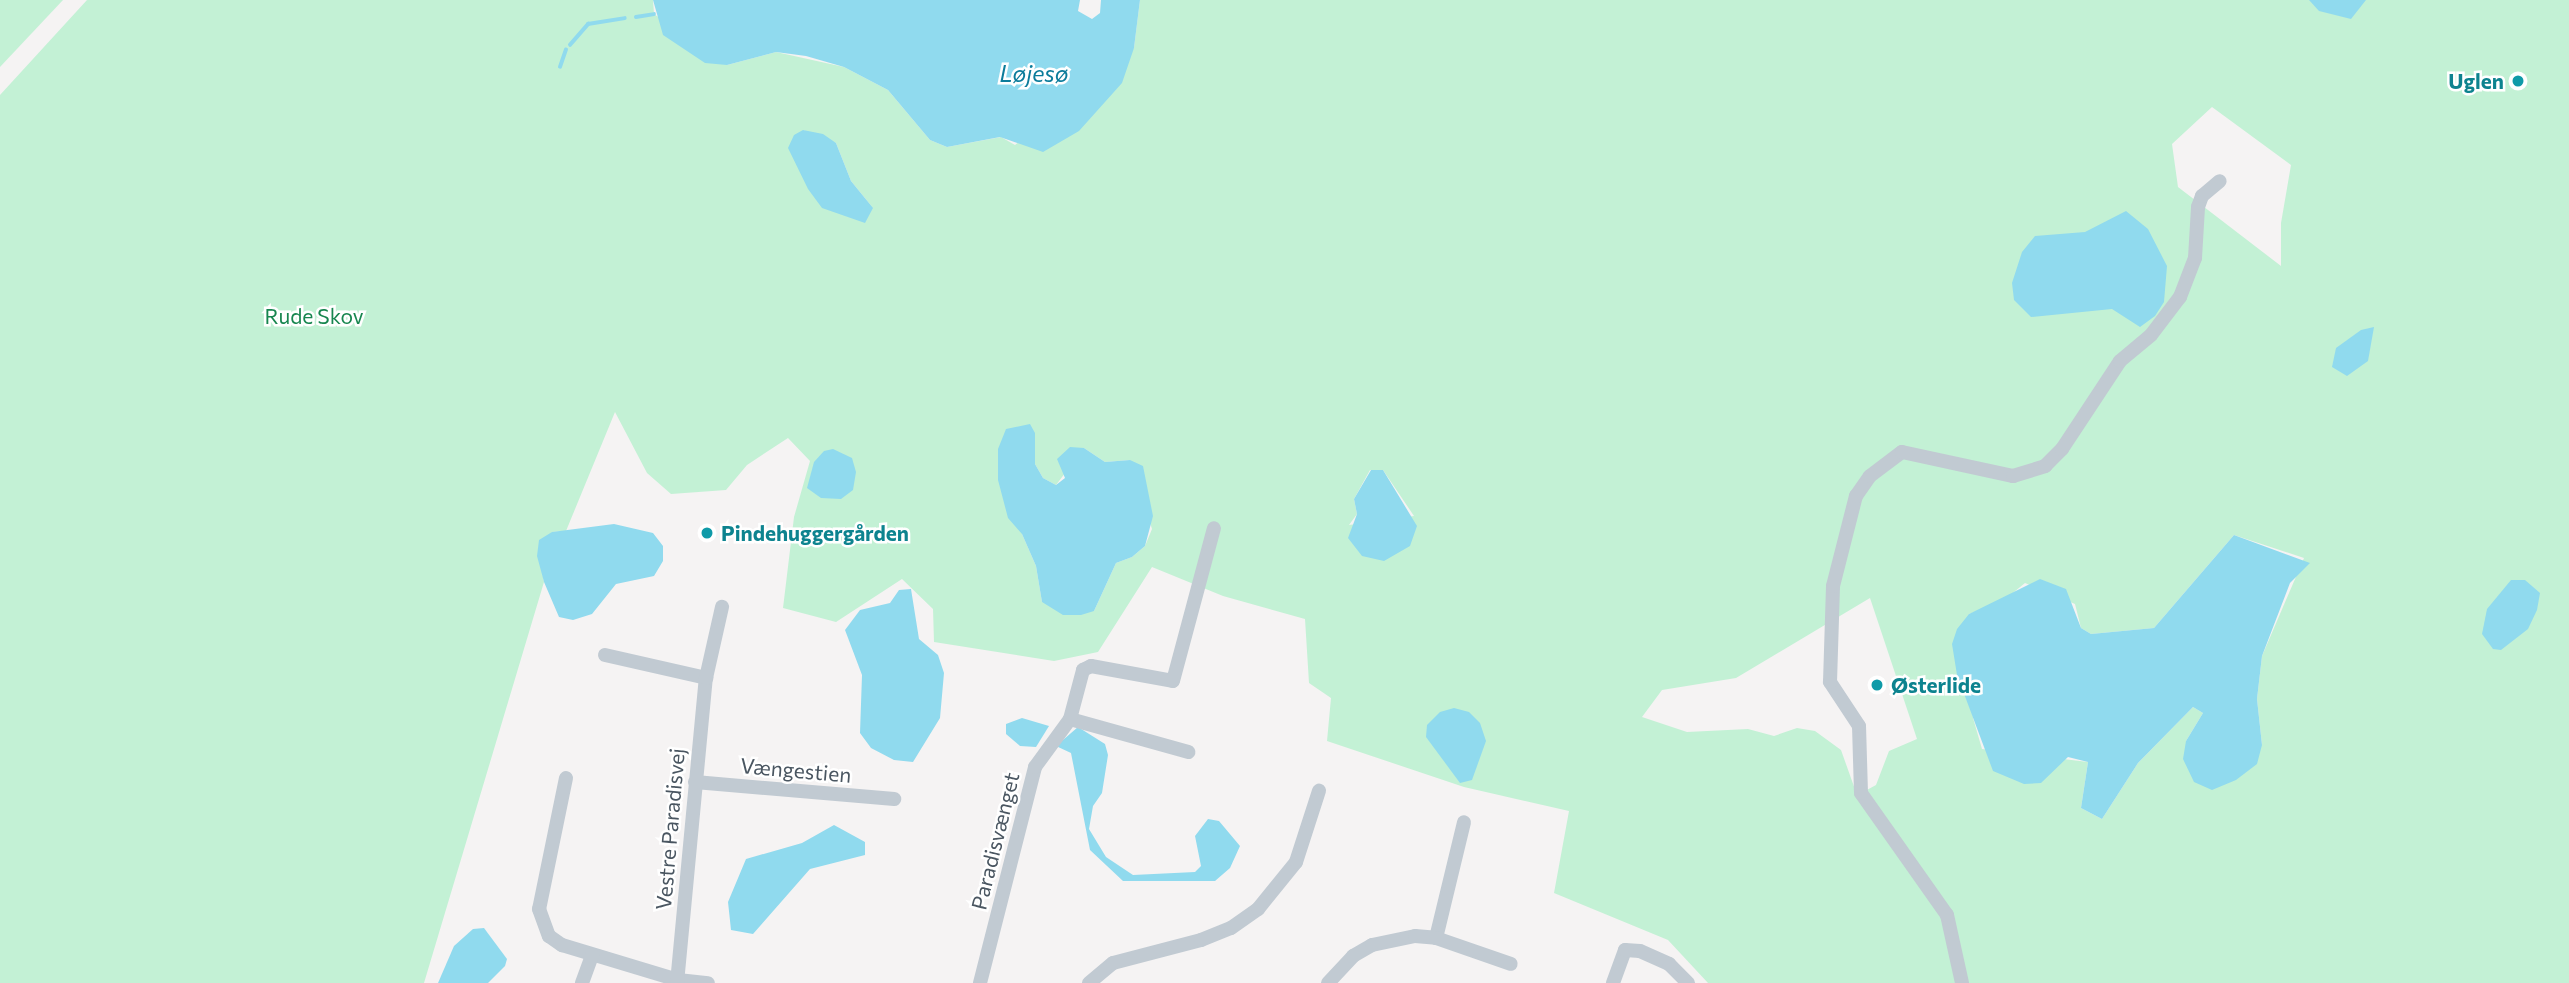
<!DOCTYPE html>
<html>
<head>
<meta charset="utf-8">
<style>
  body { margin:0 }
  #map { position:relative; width:2569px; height:983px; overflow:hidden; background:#f5f3f3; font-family:Commissioner,sans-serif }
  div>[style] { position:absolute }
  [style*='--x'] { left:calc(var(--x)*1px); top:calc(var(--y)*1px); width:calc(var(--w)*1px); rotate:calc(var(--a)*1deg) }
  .green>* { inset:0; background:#c3f1d5 }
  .water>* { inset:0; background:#90daee }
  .stream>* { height:3.5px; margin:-1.75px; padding:0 1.75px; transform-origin:1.75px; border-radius:1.75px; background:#90daee }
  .minor>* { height:14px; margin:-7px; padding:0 7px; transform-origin:7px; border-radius:7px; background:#c1cad2 }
  .dots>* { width:19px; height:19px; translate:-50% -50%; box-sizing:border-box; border:4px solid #fff; border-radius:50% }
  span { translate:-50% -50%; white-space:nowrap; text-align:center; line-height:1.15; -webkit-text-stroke:5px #fff; paint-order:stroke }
  .culture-label { font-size:21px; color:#0d838f; font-weight:700 }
  .right { translate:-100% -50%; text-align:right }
  .left { translate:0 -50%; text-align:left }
  .park-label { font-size:21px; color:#17864f }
  .street-label { font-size:21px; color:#4a5661 }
  .water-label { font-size:23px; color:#0c7c9b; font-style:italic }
</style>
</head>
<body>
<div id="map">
  <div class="green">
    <i style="clip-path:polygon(0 0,63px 0,0 67px)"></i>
    <i style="clip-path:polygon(evenodd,87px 0,653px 0,654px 14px,727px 65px,776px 52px,844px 67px,888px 90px,930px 140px,947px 147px,1001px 137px,1015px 145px,1134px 48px,1140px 0,2569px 0,2569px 983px,1967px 983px,1952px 912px,1865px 791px,1876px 785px,1889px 751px,1917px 739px,1870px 598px,1736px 678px,1662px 690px,1642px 717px,1687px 732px,1748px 729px,1774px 736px,1797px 728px,1815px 731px,1841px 750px,1857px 795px,1943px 917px,1958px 983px,1708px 983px,1668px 940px,1554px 893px,1569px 811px,1464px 787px,1327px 741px,1331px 698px,1309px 683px,1305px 619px,1223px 596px,1152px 567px,1098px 652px,1054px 661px,934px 642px,933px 609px,902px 579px,836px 622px,783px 608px,794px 517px,810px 461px,788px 438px,747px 465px,726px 490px,671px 494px,647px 473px,615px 412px,566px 531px,552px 532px,542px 571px,544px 582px,424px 983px,0 983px,0 95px,87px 0,2212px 107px,2291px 165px,2281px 223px,2281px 266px,2178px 187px,2172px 144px,2212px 107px,87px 0,803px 130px,836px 143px,851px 181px,873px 208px,803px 130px,87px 0,1035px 433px,1035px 464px,1043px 478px,1056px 485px,1084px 448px,1105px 462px,1130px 460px,1152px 529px,1145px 546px,1132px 557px,1116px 563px,1094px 611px,1042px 602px,1036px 566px,1022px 534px,1035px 433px,87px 0,1370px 470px,1383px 470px,1414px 516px,1349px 525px,1357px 514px,1354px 499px,1370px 470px,87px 0,2234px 535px,2304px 558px,2262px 656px,2257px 699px,2262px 745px,2186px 741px,2203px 713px,2193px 707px,2138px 763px,2102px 819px,2081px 808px,2088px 762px,1982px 749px,1973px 718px,1969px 614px,2003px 601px,2025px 583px,2075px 604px,2081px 628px,2091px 634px,2154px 628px,2234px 535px)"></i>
  </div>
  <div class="water">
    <i style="clip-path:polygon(653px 0,1080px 0,1078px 11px,1092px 19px,1100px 13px,1101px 0,1140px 0,1134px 48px,1122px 83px,1079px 131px,1043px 152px,1000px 137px,947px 147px,930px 140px,888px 90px,844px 67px,806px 56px,776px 52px,727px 65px,705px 63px,663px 35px)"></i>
    <i style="clip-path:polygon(2309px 0,2366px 0,2351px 19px,2319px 11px)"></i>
    <i style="clip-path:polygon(803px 130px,823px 134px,836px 143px,851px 181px,873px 208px,865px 223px,822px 208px,808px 189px,788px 148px,794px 135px)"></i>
    <i style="clip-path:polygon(2126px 211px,2148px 229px,2167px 266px,2164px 302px,2155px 316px,2140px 327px,2112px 309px,2031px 317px,2014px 300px,2012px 283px,2022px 252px,2035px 236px,2085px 232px)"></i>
    <i style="clip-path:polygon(2374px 327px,2368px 361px,2347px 376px,2332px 367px,2336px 348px,2361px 330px)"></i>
    <i style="clip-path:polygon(1030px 424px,1035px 433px,1035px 464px,1043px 478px,1056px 485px,1065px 478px,1057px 459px,1070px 447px,1084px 448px,1105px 462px,1130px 460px,1143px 466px,1153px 516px,1145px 546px,1132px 557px,1116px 563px,1094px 611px,1081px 615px,1063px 615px,1042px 602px,1036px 566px,1022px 534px,1008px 518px,998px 480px,998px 449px,1006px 429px)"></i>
    <i style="clip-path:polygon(833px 449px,852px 458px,856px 472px,853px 490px,841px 499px,821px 498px,807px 488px,814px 462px,824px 451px)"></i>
    <i style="clip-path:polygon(1371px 470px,1383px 470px,1417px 526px,1410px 546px,1384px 561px,1362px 556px,1348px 538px,1357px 514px,1354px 499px)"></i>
    <i style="clip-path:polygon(614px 524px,653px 533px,663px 546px,663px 561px,654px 576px,616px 584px,592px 614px,573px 620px,559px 617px,544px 582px,537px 556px,539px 540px,552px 532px)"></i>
    <i style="clip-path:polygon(2234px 535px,2310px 563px,2290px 583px,2262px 656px,2257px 699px,2262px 745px,2257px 764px,2236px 780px,2212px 790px,2194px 782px,2183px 759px,2186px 741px,2203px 713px,2193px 707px,2138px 763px,2102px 819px,2081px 808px,2088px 762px,2068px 757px,2041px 783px,2024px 784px,1993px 771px,1957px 675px,1952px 644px,1957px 629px,1969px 614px,2040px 579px,2066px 589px,2081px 628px,2091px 634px,2154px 628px)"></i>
    <i style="clip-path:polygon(2511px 580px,2525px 580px,2540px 593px,2537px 610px,2528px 629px,2501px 650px,2493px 649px,2482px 634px,2487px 609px)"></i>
    <i style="clip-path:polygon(911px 589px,919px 639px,938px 655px,944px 673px,940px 718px,913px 762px,894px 760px,871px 748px,860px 733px,862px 675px,845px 630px,860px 610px,890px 603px,899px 590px)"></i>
    <i style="clip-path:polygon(1454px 708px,1469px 712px,1480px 723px,1486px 741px,1472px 780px,1460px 783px,1426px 737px,1427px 725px,1440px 712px)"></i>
    <i style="clip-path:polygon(1022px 718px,1049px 726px,1036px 747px,1020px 746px,1006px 734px,1006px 724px)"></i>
    <i style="clip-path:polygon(1078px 727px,1105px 744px,1108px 755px,1102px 793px,1093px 806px,1089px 829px,1106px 857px,1133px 875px,1195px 872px,1201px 866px,1195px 836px,1208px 819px,1219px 821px,1240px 846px,1230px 868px,1215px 881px,1123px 881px,1090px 850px,1071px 753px,1056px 746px)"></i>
    <i style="clip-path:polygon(834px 825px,865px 842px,865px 855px,810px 869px,753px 934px,731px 930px,728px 902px,746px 859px,802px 843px)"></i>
    <i style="clip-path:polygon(484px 928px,507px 959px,505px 966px,488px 983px,438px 983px,454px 946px,473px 929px)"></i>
  </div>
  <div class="stream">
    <i style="--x:636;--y:17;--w:18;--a:-9"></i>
    <i style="--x:570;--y:45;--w:28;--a:-49"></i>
    <i style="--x:588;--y:24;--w:37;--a:-9"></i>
    <i style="--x:560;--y:67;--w:18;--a:-71"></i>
  </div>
  <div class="minor">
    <i style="--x:605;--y:655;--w:104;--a:12.8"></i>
    <i style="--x:1070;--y:719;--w:123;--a:15.6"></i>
    <i style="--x:566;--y:778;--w:134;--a:101.6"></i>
    <i style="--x:539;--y:909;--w:29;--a:70"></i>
    <i style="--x:549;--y:936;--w:16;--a:35"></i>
    <i style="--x:562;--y:945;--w:121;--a:16.8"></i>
    <i style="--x:678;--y:980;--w:30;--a:6"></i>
    <i style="--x:695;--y:782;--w:200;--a:4.9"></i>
    <i style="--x:1436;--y:938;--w:119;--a:-76.4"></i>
    <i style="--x:582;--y:983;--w:30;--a:-70"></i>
    <i style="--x:677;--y:983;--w:306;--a:-84.6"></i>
    <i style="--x:706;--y:678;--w:73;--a:-77.3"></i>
    <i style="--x:980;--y:983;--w:223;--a:-75.7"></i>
    <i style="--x:1035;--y:767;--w:59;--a:-53.9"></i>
    <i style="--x:1070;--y:719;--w:51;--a:-75.1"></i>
    <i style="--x:1083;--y:670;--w:9;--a:-27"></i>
    <i style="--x:1091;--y:666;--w:83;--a:10.4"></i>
    <i style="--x:1173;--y:681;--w:158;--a:-75"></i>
    <i style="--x:1089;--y:983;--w:31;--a:-40"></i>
    <i style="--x:1113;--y:963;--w:91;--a:-14.6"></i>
    <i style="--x:1201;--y:940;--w:32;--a:-22"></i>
    <i style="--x:1231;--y:928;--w:33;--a:-35"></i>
    <i style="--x:1258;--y:909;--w:60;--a:-51"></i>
    <i style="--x:1296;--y:862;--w:75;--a:-72.1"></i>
    <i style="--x:1328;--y:983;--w:37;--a:-47"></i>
    <i style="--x:1353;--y:956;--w:22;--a:-30"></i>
    <i style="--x:1372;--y:945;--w:44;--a:-11.8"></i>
    <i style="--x:1415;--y:936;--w:21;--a:5"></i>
    <i style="--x:1436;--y:938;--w:79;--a:19.1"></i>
    <i style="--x:1613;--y:983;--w:35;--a:-70"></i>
    <i style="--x:1625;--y:950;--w:15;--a:4"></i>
    <i style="--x:1640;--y:951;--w:32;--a:24"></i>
    <i style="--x:1669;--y:964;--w:27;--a:45"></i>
    <i style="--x:1962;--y:983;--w:70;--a:-102.4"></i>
    <i style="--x:1947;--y:915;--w:149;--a:-125.2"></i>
    <i style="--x:1861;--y:793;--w:67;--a:-91.7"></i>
    <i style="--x:1859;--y:726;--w:53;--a:-123.4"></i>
    <i style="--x:1830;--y:682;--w:96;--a:-88.2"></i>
    <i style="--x:1833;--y:586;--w:93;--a:-75.7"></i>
    <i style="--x:1856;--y:496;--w:24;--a:-55"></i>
    <i style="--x:1870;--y:476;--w:40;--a:-37"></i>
    <i style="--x:1902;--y:452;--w:114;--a:12.2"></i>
    <i style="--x:2013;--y:476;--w:34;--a:-17"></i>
    <i style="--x:2045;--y:466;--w:24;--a:-45"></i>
    <i style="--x:2062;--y:449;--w:105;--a:-56.6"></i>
    <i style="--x:2120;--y:361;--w:40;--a:-40"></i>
    <i style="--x:2151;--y:335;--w:48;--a:-52.7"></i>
    <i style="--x:2180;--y:297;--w:42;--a:-69"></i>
    <i style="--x:2195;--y:258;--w:51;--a:-86.6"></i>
    <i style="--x:2198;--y:207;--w:12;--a:-70"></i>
    <i style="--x:2202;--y:196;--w:23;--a:-40"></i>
  </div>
  <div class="dots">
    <i style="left:2518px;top:81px;background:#0f9aa8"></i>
    <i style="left:707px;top:533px;background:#0f9aa8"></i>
    <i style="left:1877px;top:685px;background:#0f9aa8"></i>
  </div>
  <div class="culture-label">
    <span class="right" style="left:2504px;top:81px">Uglen</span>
    <span class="left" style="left:721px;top:533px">Pindehuggergården</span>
    <span class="left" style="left:1891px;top:685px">Østerlide</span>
  </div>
  <div class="park-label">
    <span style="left:314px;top:316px">Rude Skov</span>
  </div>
  <div class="street-label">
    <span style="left:796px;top:770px;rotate:5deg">Vængestien</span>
    <span style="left:670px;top:829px;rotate:-85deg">Vestre Paradisvej</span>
    <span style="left:995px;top:841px;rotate:-76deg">Paradisvænget</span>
  </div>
  <div class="water-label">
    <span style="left:1034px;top:73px">Løjesø</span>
  </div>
</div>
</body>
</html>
